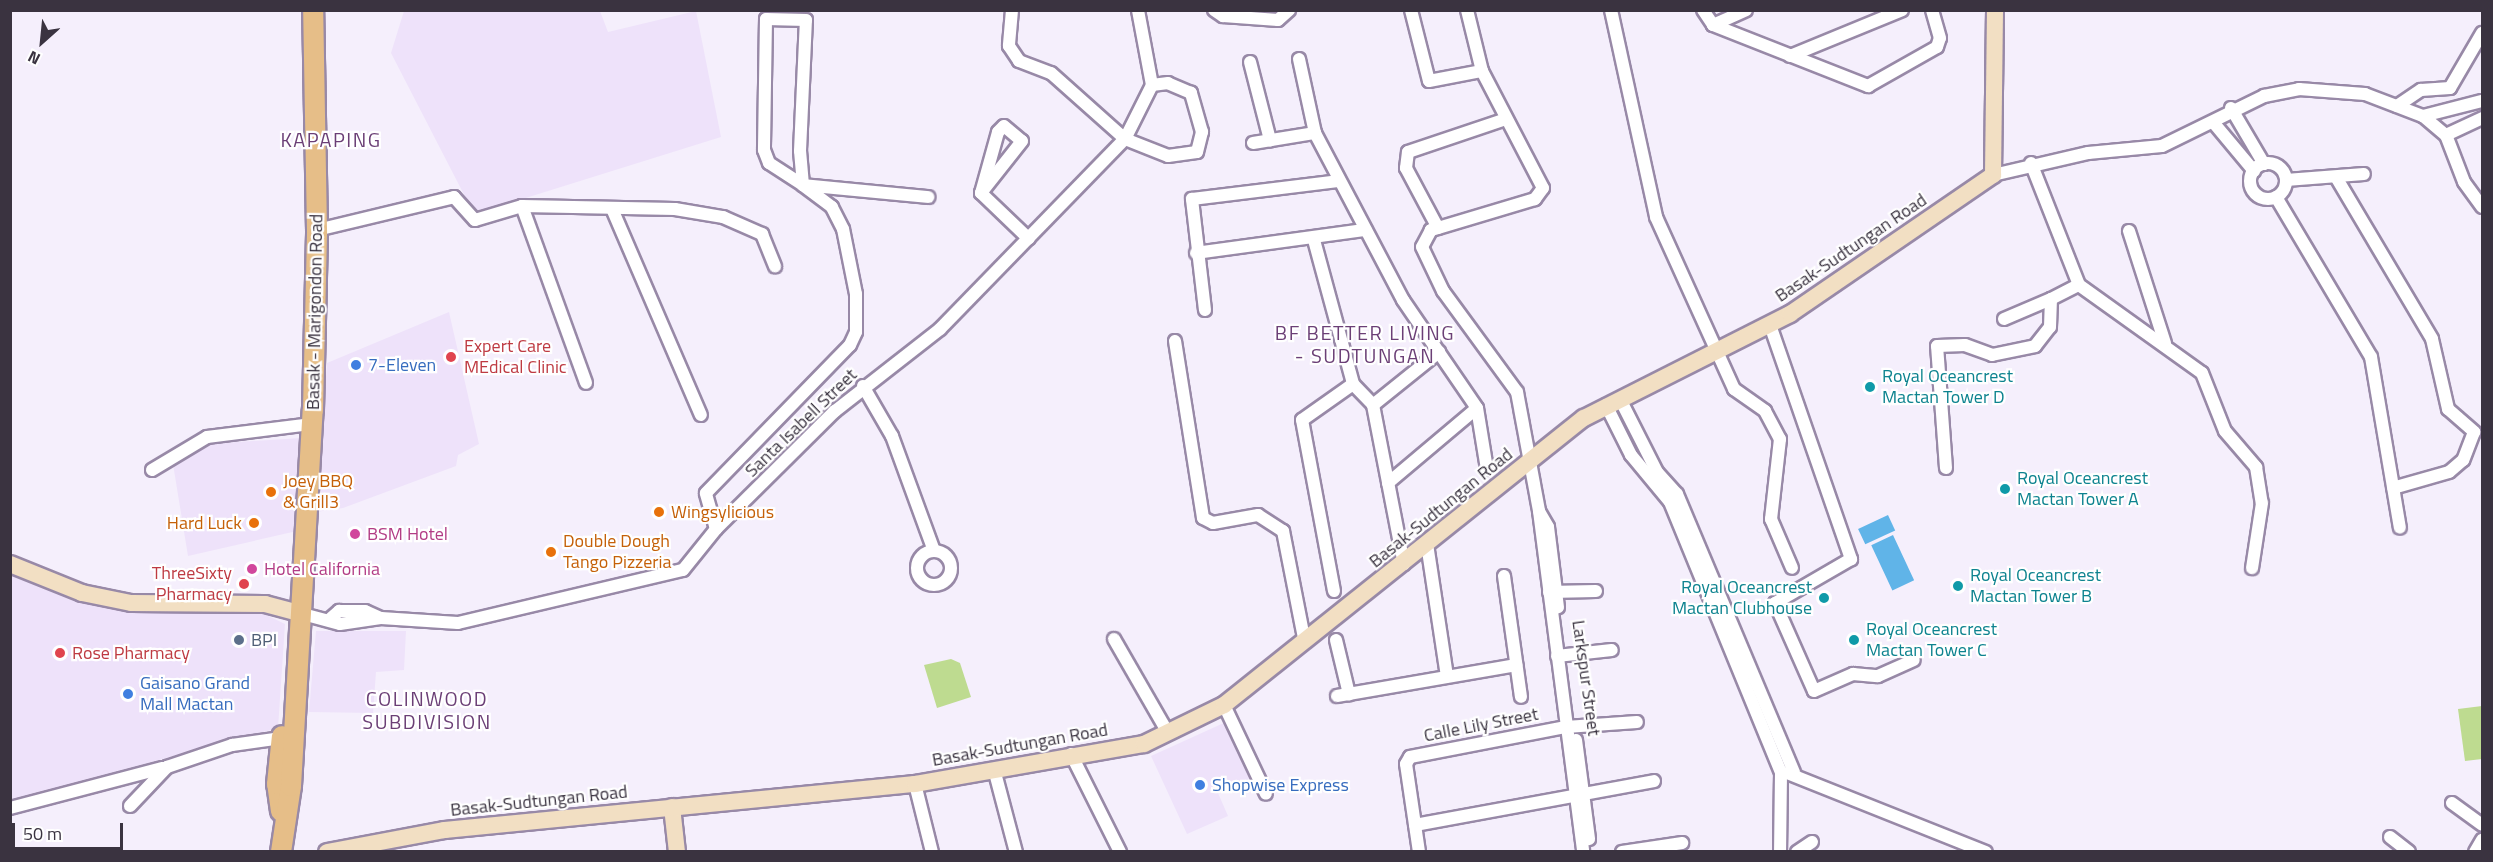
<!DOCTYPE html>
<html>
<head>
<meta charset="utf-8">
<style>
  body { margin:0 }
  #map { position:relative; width:2493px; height:862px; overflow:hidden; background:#f5effc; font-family:"Titillium Web",sans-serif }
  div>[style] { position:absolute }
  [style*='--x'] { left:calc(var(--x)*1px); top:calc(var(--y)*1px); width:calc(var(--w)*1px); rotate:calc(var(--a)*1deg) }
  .built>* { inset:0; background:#eee2fa }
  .green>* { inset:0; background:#bedb90 }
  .water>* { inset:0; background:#60b4e8; transform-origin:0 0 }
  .roads { filter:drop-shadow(2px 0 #9889a7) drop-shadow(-2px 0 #9889a7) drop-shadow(0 2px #9889a7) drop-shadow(0 -2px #9889a7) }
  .street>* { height:12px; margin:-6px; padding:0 6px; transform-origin:6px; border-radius:6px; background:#fff }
  .street>.ring { margin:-6px; padding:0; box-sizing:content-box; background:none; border:12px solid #fff; border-radius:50% }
  .secondary>* { height:16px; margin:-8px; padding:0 8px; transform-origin:8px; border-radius:8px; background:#f2dfc3 }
  .primary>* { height:20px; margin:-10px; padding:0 10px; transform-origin:10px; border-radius:10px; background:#e6be88 }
  .dots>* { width:16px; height:16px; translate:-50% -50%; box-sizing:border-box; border:3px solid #fff; border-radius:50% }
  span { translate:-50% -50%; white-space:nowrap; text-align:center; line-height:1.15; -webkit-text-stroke:4.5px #fff; paint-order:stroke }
  .street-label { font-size:18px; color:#3a3340 }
  .health-label { font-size:18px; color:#be3a42 }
  .left { translate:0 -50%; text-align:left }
  .right { translate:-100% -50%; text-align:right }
  .shop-label { font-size:18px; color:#366cbe }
  .culture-label { font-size:18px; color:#0d838f }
  .food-label { font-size:18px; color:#c56008 }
  .hotel-label { font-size:18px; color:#b23c85 }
  .service-label { font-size:18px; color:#4e5e75 }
  .neighbourhood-label { font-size:20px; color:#6b3f76; letter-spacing:1.5px }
  .frame { position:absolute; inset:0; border:12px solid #3a3340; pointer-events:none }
  .north { position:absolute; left:12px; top:12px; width:60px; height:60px; -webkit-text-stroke:4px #fff; paint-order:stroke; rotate:207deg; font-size:16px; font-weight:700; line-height:24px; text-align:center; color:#3a3340 }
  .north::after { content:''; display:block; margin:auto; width:21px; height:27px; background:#3a3340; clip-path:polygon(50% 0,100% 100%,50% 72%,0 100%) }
  .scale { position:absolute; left:12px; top:823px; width:111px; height:27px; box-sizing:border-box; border:3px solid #3a3340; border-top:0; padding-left:8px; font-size:18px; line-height:21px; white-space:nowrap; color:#3a3340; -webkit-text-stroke:4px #fff; paint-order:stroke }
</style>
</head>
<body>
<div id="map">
  <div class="built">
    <i style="clip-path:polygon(404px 11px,600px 11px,608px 32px,696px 11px,721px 137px,474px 214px,391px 53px)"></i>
    <i style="clip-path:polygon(449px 312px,479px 444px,458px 455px,456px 466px,343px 508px,316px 512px,327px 363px)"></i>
    <i style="clip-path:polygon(301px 438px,297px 531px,188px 556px,173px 464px,206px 444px)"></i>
    <i style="clip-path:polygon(11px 567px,102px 604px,163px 613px,260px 612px,285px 624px,278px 728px,11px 800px)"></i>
    <i style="clip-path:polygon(316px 631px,406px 631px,404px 670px,376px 672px,373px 713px,309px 712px)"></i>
    <i style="clip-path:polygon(1226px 722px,1251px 778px,1218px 793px,1228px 816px,1187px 834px,1151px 756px)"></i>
  </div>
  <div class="green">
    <i style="clip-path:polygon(951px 659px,960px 663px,971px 697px,937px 708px,924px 665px)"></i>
    <i style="clip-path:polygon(2482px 706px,2482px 759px,2465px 761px,2458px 709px)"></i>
  </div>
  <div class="water">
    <i style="left:1888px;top:515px;width:17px;height:33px;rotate:65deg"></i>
    <i style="left:1893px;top:535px;width:50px;height:24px;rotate:65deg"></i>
  </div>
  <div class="roads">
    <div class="street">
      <i style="--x:1012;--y:10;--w:36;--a:95"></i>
      <i style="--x:1009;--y:46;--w:18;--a:56"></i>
      <i style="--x:1019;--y:61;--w:34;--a:21"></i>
      <i style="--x:1051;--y:73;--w:99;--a:41.7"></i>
      <i style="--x:1125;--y:139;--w:46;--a:21.6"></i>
      <i style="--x:1168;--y:156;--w:29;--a:-8"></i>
      <i style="--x:1197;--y:152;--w:21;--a:-76"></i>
      <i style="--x:1202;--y:132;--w:41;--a:-105.8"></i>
      <i style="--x:1191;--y:93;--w:25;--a:-157"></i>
      <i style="--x:1168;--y:83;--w:16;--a:173"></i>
      <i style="--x:1214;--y:10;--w:11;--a:34"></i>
      <i style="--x:1223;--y:16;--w:55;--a:4.2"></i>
      <i style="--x:1278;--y:20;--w:15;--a:-42"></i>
      <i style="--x:1411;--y:10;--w:73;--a:75.8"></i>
      <i style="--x:1429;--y:81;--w:54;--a:-10.7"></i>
      <i style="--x:1467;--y:10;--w:63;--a:76.2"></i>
      <i style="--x:1482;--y:71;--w:132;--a:62.5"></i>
      <i style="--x:1543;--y:188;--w:14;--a:126"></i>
      <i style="--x:1535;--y:199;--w:109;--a:163.4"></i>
      <i style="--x:1431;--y:230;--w:19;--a:118"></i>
      <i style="--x:1422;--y:247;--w:49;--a:64.5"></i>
      <i style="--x:1443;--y:291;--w:125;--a:53.8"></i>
      <i style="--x:1517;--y:392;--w:121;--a:79.5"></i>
      <i style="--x:1539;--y:511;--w:344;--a:82.6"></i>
      <i style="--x:1611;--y:10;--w:212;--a:77.7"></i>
      <i style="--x:1656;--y:217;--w:189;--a:65.6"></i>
      <i style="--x:1734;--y:389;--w:38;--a:35"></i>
      <i style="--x:1765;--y:411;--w:32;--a:62"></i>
      <i style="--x:1780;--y:439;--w:81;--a:96.4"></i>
      <i style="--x:1771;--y:519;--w:53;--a:66.8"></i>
      <i style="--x:1703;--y:10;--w:18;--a:56"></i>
      <i style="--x:1713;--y:25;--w:167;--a:21.5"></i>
      <i style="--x:1868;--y:86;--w:79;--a:-29.5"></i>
      <i style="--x:1937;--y:47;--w:9;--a:-72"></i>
      <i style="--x:1940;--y:38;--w:29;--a:-106"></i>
      <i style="--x:1713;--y:25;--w:36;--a:-24"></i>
      <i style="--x:1790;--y:56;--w:121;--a:-22.3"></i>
      <i style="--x:1299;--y:59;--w:76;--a:77.8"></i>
      <i style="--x:1250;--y:62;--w:81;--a:75.6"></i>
      <i style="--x:2397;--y:106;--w:29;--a:-34"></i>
      <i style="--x:2421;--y:90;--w:29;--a:-4"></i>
      <i style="--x:2450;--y:88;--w:64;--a:-59.8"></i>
      <i style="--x:2231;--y:108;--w:65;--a:59.5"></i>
      <i style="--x:2423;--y:116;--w:61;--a:-14.3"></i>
      <i style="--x:2213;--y:122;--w:64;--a:50.1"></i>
      <i style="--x:1004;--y:126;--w:23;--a:40"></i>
      <i style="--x:1022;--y:141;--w:66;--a:128.3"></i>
      <i style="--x:981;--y:193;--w:63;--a:-74.4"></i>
      <i style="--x:998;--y:132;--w:8;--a:-45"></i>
      <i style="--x:2446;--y:135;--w:40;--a:-25"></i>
      <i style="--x:1253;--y:143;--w:63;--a:-9.2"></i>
      <i style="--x:1315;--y:133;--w:189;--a:62.2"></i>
      <i style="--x:1403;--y:300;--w:131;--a:55.6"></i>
      <i style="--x:1477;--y:408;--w:62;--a:80.7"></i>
      <i style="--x:2031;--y:163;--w:131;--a:68.5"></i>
      <i style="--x:2079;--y:285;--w:151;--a:35.6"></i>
      <i style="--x:2202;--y:373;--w:62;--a:68.4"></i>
      <i style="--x:2225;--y:431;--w:48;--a:49.3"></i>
      <i style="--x:2256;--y:467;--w:36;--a:81"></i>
      <i style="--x:2262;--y:503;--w:66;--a:98.7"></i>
      <i class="ring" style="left:2250px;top:163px;width:24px;height:24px"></i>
      <i style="--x:1993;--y:175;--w:98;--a:-13"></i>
      <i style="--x:2088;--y:153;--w:74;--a:-5.4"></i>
      <i style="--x:2162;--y:146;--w:114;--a:-26.1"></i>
      <i style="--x:2264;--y:96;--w:36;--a:-11"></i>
      <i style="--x:2299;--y:89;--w:66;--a:4.3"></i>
      <i style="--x:2365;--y:94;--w:62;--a:20.8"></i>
      <i style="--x:2423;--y:116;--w:30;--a:40"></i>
      <i style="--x:2446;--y:135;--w:50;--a:69"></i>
      <i style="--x:2464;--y:182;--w:31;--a:54"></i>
      <i style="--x:2336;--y:177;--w:188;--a:59.3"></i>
      <i style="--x:2432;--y:339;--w:72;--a:77.1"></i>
      <i style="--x:2448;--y:409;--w:35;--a:41"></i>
      <i style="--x:2474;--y:432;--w:30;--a:111"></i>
      <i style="--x:2463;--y:460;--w:18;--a:139"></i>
      <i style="--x:2449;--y:472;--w:58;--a:164.1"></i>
      <i style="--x:2286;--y:180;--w:78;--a:-4.4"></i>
      <i style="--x:981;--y:193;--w:66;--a:43.8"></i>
      <i style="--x:2276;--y:197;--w:186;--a:59.3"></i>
      <i style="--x:2371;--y:357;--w:173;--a:80.4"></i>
      <i style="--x:522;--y:206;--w:188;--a:70.1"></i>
      <i style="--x:613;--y:211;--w:222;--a:66.7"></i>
      <i style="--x:1438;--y:228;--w:68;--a:-118.1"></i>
      <i style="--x:1406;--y:168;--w:16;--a:-83"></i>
      <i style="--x:1408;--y:152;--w:103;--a:-18.6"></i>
      <i style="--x:317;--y:230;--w:141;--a:-13.5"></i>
      <i style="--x:454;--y:197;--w:31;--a:48"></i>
      <i style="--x:475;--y:220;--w:49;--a:-16.6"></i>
      <i style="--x:522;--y:206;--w:153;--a:1.1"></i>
      <i style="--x:675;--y:209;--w:49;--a:9.5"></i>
      <i style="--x:723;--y:217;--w:43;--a:23.6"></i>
      <i style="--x:762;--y:234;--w:35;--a:68"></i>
      <i style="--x:2129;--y:231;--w:118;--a:72.2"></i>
      <i style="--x:1314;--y:240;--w:149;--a:74.8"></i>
      <i style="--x:1353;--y:384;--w:29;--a:46"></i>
      <i style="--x:1373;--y:405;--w:162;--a:79"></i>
      <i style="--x:1196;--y:253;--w:171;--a:-7.8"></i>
      <i style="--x:1205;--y:310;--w:112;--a:-96.7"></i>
      <i style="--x:1192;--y:199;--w:147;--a:-7"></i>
      <i style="--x:2004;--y:319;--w:51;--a:-23.1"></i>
      <i style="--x:1770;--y:325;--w:248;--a:70.9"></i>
      <i style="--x:1851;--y:559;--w:88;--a:149.9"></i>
      <i style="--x:1775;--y:603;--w:96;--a:66.1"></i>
      <i style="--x:1814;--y:691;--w:43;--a:-23.6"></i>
      <i style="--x:1853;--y:674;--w:25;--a:5"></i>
      <i style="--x:1878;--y:676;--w:39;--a:-24"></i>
      <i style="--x:1175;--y:341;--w:179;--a:81"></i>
      <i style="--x:1203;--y:518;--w:11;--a:27"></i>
      <i style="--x:1213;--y:523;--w:46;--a:-10.1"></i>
      <i style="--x:1258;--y:515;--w:30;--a:33"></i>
      <i style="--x:1283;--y:531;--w:109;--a:78.9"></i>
      <i style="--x:863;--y:386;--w:58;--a:59.9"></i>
      <i style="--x:892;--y:436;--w:122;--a:69.9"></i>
      <i style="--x:1620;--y:399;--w:82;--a:63.1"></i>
      <i style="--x:1657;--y:472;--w:30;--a:48"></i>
      <i style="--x:1677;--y:494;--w:302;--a:67.2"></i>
      <i style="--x:1373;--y:405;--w:85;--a:-38.8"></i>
      <i style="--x:1606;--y:405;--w:56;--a:63.4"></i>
      <i style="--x:1631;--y:455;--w:61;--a:50.3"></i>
      <i style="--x:1670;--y:502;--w:293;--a:67.7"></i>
      <i style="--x:1781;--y:773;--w:79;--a:90.7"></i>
      <i style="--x:1946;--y:468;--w:122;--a:-94.2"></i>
      <i style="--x:1937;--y:346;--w:28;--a:-2"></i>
      <i style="--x:1965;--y:345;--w:29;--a:20"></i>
      <i style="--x:1992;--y:355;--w:44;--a:-11.8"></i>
      <i style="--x:2035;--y:346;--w:24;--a:-52"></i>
      <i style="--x:2050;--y:327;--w:28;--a:-88"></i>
      <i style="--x:2051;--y:299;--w:31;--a:-27"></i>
      <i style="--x:152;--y:470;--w:64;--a:-31"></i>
      <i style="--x:207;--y:437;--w:106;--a:-7.1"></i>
      <i style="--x:1388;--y:483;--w:116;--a:-40.1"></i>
      <i style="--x:1540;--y:513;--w:16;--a:60"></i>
      <i style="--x:1548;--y:527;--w:81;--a:82.9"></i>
      <i style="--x:716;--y:529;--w:37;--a:-106"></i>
      <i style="--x:706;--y:493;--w:206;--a:-45.8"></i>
      <i style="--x:850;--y:345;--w:14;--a:-65"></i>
      <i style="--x:856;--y:332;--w:38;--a:-90"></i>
      <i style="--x:856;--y:294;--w:66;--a:-101.3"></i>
      <i style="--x:843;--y:229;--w:25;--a:-117"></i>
      <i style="--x:832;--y:207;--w:36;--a:-143"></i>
      <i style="--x:803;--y:185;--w:34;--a:-95"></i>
      <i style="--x:800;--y:151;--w:131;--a:-87.4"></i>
      <i style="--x:806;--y:20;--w:40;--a:-178.6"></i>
      <i style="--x:766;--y:19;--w:131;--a:90.9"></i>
      <i style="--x:764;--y:150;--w:14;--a:69"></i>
      <i style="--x:769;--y:163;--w:40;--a:32.9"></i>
      <i style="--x:803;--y:185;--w:126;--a:5.5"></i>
      <i style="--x:1427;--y:544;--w:134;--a:81.4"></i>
      <i class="ring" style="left:917px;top:551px;width:22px;height:22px"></i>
      <i style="--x:1504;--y:576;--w:122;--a:82"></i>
      <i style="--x:1334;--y:591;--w:174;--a:-100.6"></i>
      <i style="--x:1302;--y:420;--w:62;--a:-35.2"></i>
      <i style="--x:1549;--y:592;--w:47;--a:-1.2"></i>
      <i style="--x:299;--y:613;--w:42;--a:15"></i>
      <i style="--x:340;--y:624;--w:41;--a:-8.3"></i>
      <i style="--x:331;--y:618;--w:11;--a:-41"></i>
      <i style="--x:339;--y:611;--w:26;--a:0"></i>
      <i style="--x:365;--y:611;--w:17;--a:24"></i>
      <i style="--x:381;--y:618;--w:77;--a:3.7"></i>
      <i style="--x:458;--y:623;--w:231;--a:-13.3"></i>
      <i style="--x:683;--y:570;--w:53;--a:-51.2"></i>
      <i style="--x:716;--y:529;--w:168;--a:-44.8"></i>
      <i style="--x:835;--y:411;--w:133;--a:-38"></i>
      <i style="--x:940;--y:329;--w:265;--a:-45.8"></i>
      <i style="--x:1125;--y:139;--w:60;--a:-63.4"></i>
      <i style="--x:1152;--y:85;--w:76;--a:-100.6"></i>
      <i style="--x:1114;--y:639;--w:108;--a:60.1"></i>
      <i style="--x:1336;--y:640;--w:56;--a:76.5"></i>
      <i style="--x:1557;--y:656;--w:55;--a:-6.2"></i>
      <i style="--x:1337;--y:696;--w:182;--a:-9.8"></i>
      <i style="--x:1224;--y:705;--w:98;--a:64.7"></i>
      <i style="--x:1576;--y:740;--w:100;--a:82.5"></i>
      <i style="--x:1071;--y:754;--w:110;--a:63.4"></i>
      <i style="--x:994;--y:769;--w:86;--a:75.2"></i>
      <i style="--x:1787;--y:773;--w:214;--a:21.7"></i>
      <i style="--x:915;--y:784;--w:70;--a:76"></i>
      <i style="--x:2452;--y:803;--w:37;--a:36"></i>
      <i style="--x:130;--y:806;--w:54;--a:-46.5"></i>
      <i style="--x:167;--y:767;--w:69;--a:-18.7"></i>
      <i style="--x:232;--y:745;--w:50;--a:-8"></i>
      <i style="--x:10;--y:808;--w:158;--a:-14.7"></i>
      <i style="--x:1415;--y:825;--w:243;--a:-10.4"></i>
      <i style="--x:2390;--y:837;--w:24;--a:38"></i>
      <i style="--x:1419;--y:852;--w:89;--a:-98.4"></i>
      <i style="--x:1406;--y:764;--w:8;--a:-60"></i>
      <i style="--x:1410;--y:757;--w:159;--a:-10.9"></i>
      <i style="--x:1566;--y:727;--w:71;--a:-4"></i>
      <i style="--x:1622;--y:852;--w:61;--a:-8.5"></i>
      <i style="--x:1797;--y:852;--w:18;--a:-34"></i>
      <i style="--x:2475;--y:852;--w:14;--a:-60"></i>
    </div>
    <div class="secondary">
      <i style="--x:10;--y:564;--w:78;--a:21.9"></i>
      <i style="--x:82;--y:593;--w:50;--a:11.5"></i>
      <i style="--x:131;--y:603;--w:134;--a:0.4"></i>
      <i style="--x:265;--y:604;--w:35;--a:15"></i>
      <i style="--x:672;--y:807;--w:45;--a:83.7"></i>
      <i style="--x:327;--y:852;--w:120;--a:-10.6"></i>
      <i style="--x:445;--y:830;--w:472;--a:-5.6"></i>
      <i style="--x:915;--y:784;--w:232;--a:-9.9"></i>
      <i style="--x:1144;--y:744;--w:89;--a:-26"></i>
      <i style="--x:1224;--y:705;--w:460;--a:-38.6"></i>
      <i style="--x:1584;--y:418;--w:231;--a:-26.8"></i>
      <i style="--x:1790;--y:314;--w:246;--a:-34.4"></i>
      <i style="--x:1993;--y:175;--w:165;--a:-89.3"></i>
    </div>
    <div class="primary">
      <i style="--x:281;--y:811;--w:27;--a:-98"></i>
      <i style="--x:277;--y:784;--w:48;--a:-84.1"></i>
      <i style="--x:281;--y:852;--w:67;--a:-81.4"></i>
      <i style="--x:291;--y:786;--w:377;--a:-86.7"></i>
      <i style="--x:313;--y:410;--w:180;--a:-88.7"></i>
      <i style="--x:317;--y:230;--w:220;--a:-91"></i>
    </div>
  </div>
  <div class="dots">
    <i style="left:451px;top:357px;background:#e0444e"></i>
    <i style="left:356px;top:365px;background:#3f7fe0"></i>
    <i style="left:1870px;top:387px;background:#0f9aa8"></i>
    <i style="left:2005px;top:489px;background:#0f9aa8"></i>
    <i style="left:271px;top:492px;background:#e8710a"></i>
    <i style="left:659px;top:512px;background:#e8710a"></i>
    <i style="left:254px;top:523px;background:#e8710a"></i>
    <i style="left:355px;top:534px;background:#d1479c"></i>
    <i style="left:551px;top:552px;background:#e8710a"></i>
    <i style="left:252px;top:569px;background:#d1479c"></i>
    <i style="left:244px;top:584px;background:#e0444e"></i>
    <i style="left:1958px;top:586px;background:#0f9aa8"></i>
    <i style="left:1824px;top:598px;background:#0f9aa8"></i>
    <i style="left:239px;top:640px;background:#5c6f8a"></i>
    <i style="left:1854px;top:640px;background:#0f9aa8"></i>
    <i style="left:60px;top:653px;background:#e0444e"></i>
    <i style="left:128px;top:694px;background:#3f7fe0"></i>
    <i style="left:1200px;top:785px;background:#3f7fe0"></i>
  </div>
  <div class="street-label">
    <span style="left:1851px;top:248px;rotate:-34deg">Basak-Sudtungan Road</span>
    <span style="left:315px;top:312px;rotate:-89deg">Basak - Marigondon Road</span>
    <span style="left:801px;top:423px;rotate:-44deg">Santa Isabell Street</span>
    <span style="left:1441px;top:508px;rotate:-39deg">Basak-Sudtungan Road</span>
    <span style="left:1586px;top:678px;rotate:82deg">Larkspur Street</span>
    <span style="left:1481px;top:725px;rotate:-11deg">Calle Lily Street</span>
    <span style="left:1020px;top:745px;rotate:-10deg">Basak-Sudtungan Road</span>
    <span style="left:539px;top:801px;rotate:-6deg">Basak-Sudtungan Road</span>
  </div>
  <div class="health-label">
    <span class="left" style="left:464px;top:357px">Expert Care<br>MEdical Clinic</span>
    <span class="right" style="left:232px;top:584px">ThreeSixty<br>Pharmacy</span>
    <span class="left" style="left:72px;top:653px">Rose Pharmacy</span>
  </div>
  <div class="shop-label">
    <span class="left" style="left:368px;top:365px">7-Eleven</span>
    <span class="left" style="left:140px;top:694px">Gaisano Grand<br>Mall Mactan</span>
    <span class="left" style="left:1212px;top:785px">Shopwise Express</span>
  </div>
  <div class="culture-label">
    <span class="left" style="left:1882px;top:387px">Royal Oceancrest<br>Mactan Tower D</span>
    <span class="left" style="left:2017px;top:489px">Royal Oceancrest<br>Mactan Tower A</span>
    <span class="left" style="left:1970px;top:586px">Royal Oceancrest<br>Mactan Tower B</span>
    <span class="right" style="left:1812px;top:598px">Royal Oceancrest<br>Mactan Clubhouse</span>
    <span class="left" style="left:1866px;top:640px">Royal Oceancrest<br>Mactan Tower C</span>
  </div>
  <div class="food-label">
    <span class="left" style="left:283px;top:492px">Joey BBQ<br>&amp; Grill3</span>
    <span class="left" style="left:671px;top:512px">Wingsylicious</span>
    <span class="right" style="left:242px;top:523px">Hard Luck</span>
    <span class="left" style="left:563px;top:552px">Double Dough<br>Tango Pizzeria</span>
  </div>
  <div class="hotel-label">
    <span class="left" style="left:367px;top:534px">BSM Hotel</span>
    <span class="left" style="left:264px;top:569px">Hotel California</span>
  </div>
  <div class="service-label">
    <span class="left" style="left:251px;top:640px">BPI</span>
  </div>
  <div class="neighbourhood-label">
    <span style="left:331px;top:139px">KAPAPING</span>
    <span style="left:1365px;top:344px">BF BETTER LIVING<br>- SUDTUNGAN</span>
    <span style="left:427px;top:710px">COLINWOOD<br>SUBDIVISION</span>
  </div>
  <div class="frame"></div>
  <div class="north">N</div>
  <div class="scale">50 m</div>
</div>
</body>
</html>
